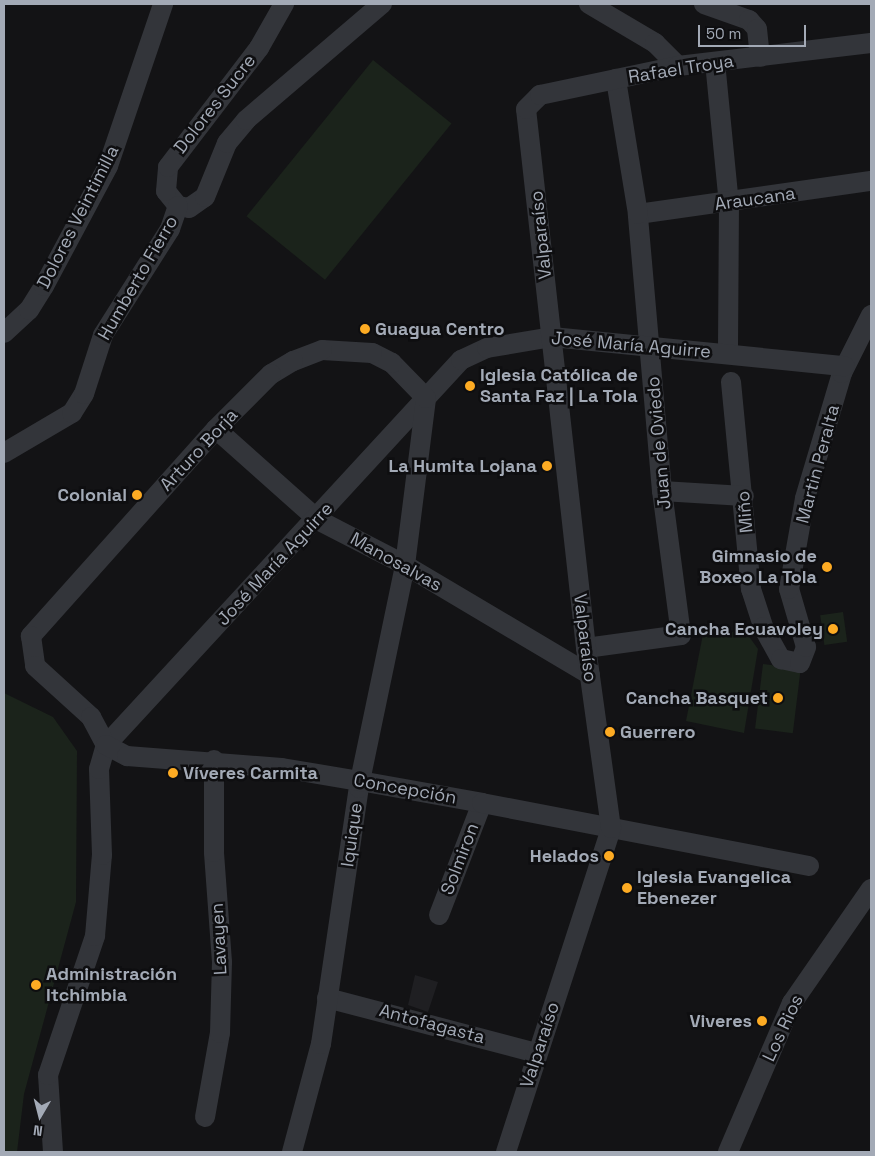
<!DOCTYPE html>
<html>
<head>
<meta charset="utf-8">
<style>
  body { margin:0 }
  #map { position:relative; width:875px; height:1156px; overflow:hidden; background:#131315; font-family:"Space Grotesk",sans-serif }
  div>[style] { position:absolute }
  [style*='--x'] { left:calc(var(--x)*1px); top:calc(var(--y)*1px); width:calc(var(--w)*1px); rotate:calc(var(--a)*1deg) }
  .built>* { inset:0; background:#1f1f22 }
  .green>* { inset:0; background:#1b231b; transform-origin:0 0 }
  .minor>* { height:20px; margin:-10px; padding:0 10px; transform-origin:10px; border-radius:10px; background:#33353a }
  .dots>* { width:14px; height:14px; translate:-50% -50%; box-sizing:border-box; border:2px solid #0e0e10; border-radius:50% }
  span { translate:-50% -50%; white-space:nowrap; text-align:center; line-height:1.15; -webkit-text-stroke:5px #0e0e10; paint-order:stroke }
  .street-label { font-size:18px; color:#a3aab6 }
  .poi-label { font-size:18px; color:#a3aab6; font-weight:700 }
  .left { translate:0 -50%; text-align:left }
  .right { translate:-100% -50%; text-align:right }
  .frame { position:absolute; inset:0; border:5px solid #a3aab6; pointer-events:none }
  .north { position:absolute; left:15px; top:1091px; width:50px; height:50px; -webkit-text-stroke:4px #0e0e10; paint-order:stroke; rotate:188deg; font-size:14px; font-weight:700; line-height:20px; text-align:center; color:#a3aab6 }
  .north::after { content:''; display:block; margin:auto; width:18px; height:22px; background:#a3aab6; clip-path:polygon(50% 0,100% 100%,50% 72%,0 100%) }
  .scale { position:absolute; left:698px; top:25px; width:108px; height:22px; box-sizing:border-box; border:2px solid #a3aab6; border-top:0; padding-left:6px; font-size:15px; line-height:18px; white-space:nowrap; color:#a3aab6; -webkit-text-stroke:4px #0e0e10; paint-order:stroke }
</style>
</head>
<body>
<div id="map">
  <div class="built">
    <i style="clip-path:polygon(415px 975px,438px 982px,428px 1012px,408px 1005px)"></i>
  </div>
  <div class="green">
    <i style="left:373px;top:60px;width:101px;height:201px;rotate:39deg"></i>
    <i style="left:843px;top:612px;width:30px;height:23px;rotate:82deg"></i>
    <i style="clip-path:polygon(745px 631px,758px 649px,744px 733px,686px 721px,703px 634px)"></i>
    <i style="left:763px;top:664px;width:38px;height:65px;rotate:7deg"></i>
    <i style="clip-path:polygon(4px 693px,53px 717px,77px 751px,76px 902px,24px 1094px,17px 1152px,4px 1152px)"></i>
  </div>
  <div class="minor">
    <i style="--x:589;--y:4;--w:77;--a:30.6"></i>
    <i style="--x:655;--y:43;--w:33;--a:45"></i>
    <i style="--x:704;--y:4;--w:48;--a:19.6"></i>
    <i style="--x:749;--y:20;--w:12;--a:48"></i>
    <i style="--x:757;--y:29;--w:28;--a:84"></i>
    <i style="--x:715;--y:62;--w:143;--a:84.4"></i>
    <i style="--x:729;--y:204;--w:149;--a:90.4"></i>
    <i style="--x:178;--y:206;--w:11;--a:10"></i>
    <i style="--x:189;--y:208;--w:19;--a:-35"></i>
    <i style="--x:205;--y:197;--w:58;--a:-67.8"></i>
    <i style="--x:227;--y:143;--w:30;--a:-50"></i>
    <i style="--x:246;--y:120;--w:179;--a:-40.5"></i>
    <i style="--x:178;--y:206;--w:19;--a:-129"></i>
    <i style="--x:166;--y:191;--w:24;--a:-85"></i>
    <i style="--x:168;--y:167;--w:150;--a:-52.6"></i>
    <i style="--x:259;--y:48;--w:51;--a:-60.4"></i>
    <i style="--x:638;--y:214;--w:235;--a:-8.1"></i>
    <i style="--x:4;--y:333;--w:34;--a:-43"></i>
    <i style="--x:29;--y:310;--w:28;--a:-58"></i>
    <i style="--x:44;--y:286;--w:136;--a:-61.9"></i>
    <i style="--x:108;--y:166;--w:171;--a:-71.2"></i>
    <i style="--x:731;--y:382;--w:208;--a:84.5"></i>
    <i style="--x:751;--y:589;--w:40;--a:72"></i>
    <i style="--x:763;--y:627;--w:37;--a:61"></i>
    <i style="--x:781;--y:659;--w:19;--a:12"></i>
    <i style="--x:800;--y:663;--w:17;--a:-69"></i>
    <i style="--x:806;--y:647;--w:60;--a:-106.3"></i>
    <i style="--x:789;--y:589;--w:92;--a:-80"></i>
    <i style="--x:805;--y:498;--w:130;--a:-73.5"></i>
    <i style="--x:842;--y:373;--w:65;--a:-63.4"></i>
    <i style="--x:216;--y:429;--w:137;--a:41.7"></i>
    <i style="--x:318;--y:520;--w:98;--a:27.3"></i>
    <i style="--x:405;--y:565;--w:215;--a:30.7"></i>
    <i style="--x:4;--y:453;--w:79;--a:-30.5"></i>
    <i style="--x:72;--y:413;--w:22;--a:-58"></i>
    <i style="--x:84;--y:394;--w:62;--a:-72.1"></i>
    <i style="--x:103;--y:335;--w:125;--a:-57.7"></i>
    <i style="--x:170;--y:229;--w:24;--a:-71"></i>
    <i style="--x:662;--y:491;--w:82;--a:3.5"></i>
    <i style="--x:586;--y:648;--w:96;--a:-7.8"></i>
    <i style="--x:681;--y:635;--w:145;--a:-97.5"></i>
    <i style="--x:662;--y:491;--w:278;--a:-95"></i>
    <i style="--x:638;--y:214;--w:137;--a:-99.3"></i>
    <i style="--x:439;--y:915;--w:120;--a:-69"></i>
    <i style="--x:327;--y:998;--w:216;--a:14.7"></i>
    <i style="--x:205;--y:1117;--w:85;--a:-79.9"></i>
    <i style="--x:220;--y:1033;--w:71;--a:-88.4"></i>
    <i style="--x:222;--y:962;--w:110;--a:-94.2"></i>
    <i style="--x:214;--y:852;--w:92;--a:-90"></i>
    <i style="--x:53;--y:1152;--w:77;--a:-93.7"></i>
    <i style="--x:48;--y:1075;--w:147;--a:-71.3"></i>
    <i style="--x:95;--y:936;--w:81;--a:-85.1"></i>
    <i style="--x:102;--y:855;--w:86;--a:-92"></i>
    <i style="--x:99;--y:769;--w:25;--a:-74"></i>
    <i style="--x:106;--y:745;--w:524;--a:-47.32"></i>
    <i style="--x:461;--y:360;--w:29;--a:-25"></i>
    <i style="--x:487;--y:348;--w:66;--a:-9.6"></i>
    <i style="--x:552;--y:337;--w:294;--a:5.7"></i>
    <i style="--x:292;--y:1152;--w:112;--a:-75"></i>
    <i style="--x:321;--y:1044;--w:259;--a:-81.6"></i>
    <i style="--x:359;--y:788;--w:7;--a:-82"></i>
    <i style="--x:360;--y:781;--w:221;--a:-78.2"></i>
    <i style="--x:405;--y:565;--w:168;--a:-82.8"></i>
    <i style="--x:426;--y:398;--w:49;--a:-134.2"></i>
    <i style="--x:392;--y:363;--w:22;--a:-153"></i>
    <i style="--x:372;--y:353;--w:50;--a:-176.6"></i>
    <i style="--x:322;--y:350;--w:31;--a:159"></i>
    <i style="--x:293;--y:361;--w:26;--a:149"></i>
    <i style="--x:271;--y:374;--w:78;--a:135"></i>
    <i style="--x:216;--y:429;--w:278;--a:131.8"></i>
    <i style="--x:31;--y:636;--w:30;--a:82"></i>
    <i style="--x:35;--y:666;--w:76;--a:42.3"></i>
    <i style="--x:91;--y:717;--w:32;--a:62"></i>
    <i style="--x:106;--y:745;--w:24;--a:28"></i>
    <i style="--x:127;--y:756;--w:155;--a:4.4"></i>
    <i style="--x:282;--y:768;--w:79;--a:9.5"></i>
    <i style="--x:360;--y:781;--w:124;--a:10.2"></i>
    <i style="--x:482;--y:803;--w:333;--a:10.9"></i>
    <i style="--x:506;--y:1152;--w:341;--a:-72"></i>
    <i style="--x:611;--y:828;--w:182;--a:-97.9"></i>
    <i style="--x:586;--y:648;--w:542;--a:-96.35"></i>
    <i style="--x:526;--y:109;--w:20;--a:-45"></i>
    <i style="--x:540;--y:95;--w:141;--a:-11.9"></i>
    <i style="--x:678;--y:66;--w:194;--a:-6.8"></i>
    <i style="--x:728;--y:1152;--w:162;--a:-66.8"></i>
    <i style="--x:792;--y:1003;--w:139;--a:-55.3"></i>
  </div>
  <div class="dots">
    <i style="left:365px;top:329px;background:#fdab23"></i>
    <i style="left:470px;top:386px;background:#fdab23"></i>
    <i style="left:547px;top:466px;background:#fdab23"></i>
    <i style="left:137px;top:495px;background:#fdab23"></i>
    <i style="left:827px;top:567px;background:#fdab23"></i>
    <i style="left:833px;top:629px;background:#fdab23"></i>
    <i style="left:778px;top:698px;background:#fdab23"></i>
    <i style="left:610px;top:732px;background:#fdab23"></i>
    <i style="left:173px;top:773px;background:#fdab23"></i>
    <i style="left:609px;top:856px;background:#fdab23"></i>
    <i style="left:627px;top:888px;background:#fdab23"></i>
    <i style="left:36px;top:985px;background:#fdab23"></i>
    <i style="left:762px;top:1021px;background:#fdab23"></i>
  </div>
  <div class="street-label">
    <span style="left:681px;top:69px;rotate:-9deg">Rafael Troya</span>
    <span style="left:215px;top:104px;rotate:-52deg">Dolores Sucre</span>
    <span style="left:755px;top:199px;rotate:-8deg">Araucana</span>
    <span style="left:78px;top:217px;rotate:-63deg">Dolores Veintimilla</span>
    <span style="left:541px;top:235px;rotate:-96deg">Valparaíso</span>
    <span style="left:138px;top:278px;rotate:-60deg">Humberto Fierro</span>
    <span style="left:631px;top:345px;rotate:5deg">José María Aguirre</span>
    <span style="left:659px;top:443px;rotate:-95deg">Juan de Oviedo</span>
    <span style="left:199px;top:450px;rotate:-47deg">Arturo Borja</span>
    <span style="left:818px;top:464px;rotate:-75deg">Martin Peralta</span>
    <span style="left:745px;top:512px;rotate:-95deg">Miño</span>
    <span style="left:396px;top:562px;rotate:29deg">Manosalvas</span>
    <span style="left:275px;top:564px;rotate:-47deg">José María Aguirre</span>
    <span style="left:585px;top:638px;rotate:83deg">Valparaíso</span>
    <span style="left:405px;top:789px;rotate:10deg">Concepción</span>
    <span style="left:352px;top:835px;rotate:-82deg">Iquique</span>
    <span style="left:460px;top:859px;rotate:-69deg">Solmiron</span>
    <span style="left:219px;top:939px;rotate:-93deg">Lavayen</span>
    <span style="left:432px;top:1024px;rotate:15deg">Antofagasta</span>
    <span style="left:783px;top:1028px;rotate:-65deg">Los Rios</span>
    <span style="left:540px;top:1045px;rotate:-72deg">Valparaíso</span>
  </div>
  <div class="poi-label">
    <span class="left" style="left:375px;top:329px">Guagua Centro</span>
    <span class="left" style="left:480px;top:386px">Iglesia Católica de<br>Santa Faz | La Tola</span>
    <span class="right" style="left:537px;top:466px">La Humita Lojana</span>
    <span class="right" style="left:127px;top:495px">Colonial</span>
    <span class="right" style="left:817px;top:567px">Gimnasio de<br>Boxeo La Tola</span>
    <span class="right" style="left:823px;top:629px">Cancha Ecuavoley</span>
    <span class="right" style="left:768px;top:698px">Cancha Basquet</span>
    <span class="left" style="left:620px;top:732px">Guerrero</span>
    <span class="left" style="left:183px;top:773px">Víveres Carmita</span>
    <span class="right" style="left:599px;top:856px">Helados</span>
    <span class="left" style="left:637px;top:888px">Iglesia Evangelica<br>Ebenezer</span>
    <span class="left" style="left:46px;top:985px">Administración<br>Itchimbia</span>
    <span class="right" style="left:752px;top:1021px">Viveres</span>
  </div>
  <div class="frame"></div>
  <div class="north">N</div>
  <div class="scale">50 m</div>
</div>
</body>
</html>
